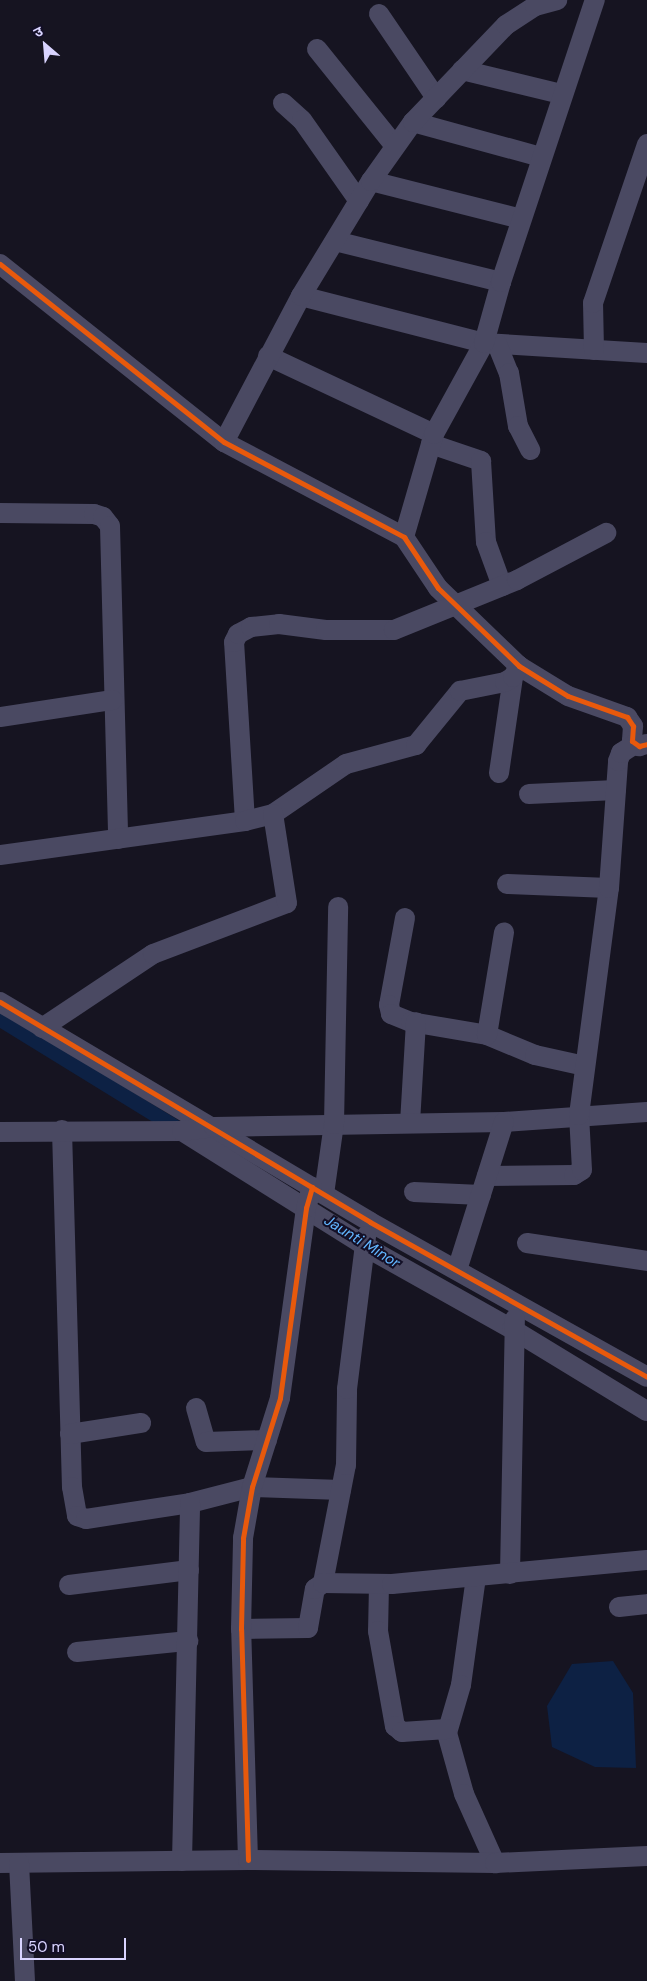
<!DOCTYPE html>
<html>
<head>
<meta charset="utf-8">
<style>
  body { margin:0 }
  #map { position:relative; width:647px; height:1981px; overflow:hidden; background:#161421; font-family:"DM Sans","Noto Sans Devanagari",sans-serif }
  div>[style] { position:absolute }
  [style*='--x'] { left:calc(var(--x)*1px); top:calc(var(--y)*1px); width:calc(var(--w)*1px); rotate:calc(var(--a)*1deg) }
  .water>* { inset:0; background:#0d2144 }
  .canal>* { height:15px; margin:-7.5px; padding:0 7.5px; transform-origin:7.5px; border-radius:7.5px; background:#0d2144 }
  .minor>* { height:20px; margin:-10px; padding:0 10px; transform-origin:10px; border-radius:10px; background:#4a4962 }
  .cycleway>* { height:5px; margin:-2.5px; padding:0 2.5px; transform-origin:2.5px; border-radius:2.5px; background:#e8590c }
  span { translate:-50% -50%; white-space:nowrap; text-align:center; line-height:1.15; -webkit-text-stroke:4px #130f26; paint-order:stroke }
  .water-label { font-size:15px; color:#62b6ff; font-style:italic }
  .north { position:absolute; left:20px; top:20px; width:50px; height:50px; -webkit-text-stroke:4px #130f26; paint-order:stroke; rotate:333deg; font-size:14px; font-weight:700; line-height:20px; text-align:center; color:#d9d4ff }
  .north::after { content:''; display:block; margin:auto; width:18px; height:22px; background:#d9d4ff; clip-path:polygon(50% 0,100% 100%,50% 72%,0 100%) }
  .scale { position:absolute; left:20px; top:1938px; width:106px; height:22px; box-sizing:border-box; border:2px solid #d9d4ff; border-top:0; padding-left:6px; font-size:15px; line-height:18px; white-space:nowrap; color:#d9d4ff; -webkit-text-stroke:4px #130f26; paint-order:stroke }
</style>
</head>
<body>
<div id="map">
  <div class="water">
    <i style="clip-path:polygon(613px 1661px,633px 1693px,636px 1768px,595px 1767px,552px 1747px,547px 1706px,572px 1664px)"></i>
  </div>
  <div class="canal">
    <i style="--x:0;--y:1019;--w:214;--a:31.6"></i>
  </div>
  <div class="minor">
    <i style="--x:379;--y:14;--w:102;--a:55.8"></i>
    <i style="--x:317;--y:49;--w:124;--a:51.2"></i>
    <i style="--x:462;--y:70;--w:102;--a:13.6"></i>
    <i style="--x:283;--y:103;--w:25;--a:42"></i>
    <i style="--x:302;--y:120;--w:99;--a:54.9"></i>
    <i style="--x:413;--y:122;--w:133;--a:15.3"></i>
    <i style="--x:371;--y:181;--w:155;--a:14.2"></i>
    <i style="--x:335;--y:241;--w:171;--a:13.9"></i>
    <i style="--x:0;--y:264;--w:286;--a:38.5"></i>
    <i style="--x:224;--y:442;--w:204;--a:27.8"></i>
    <i style="--x:404;--y:537;--w:61;--a:56.3"></i>
    <i style="--x:438;--y:588;--w:112;--a:43.9"></i>
    <i style="--x:519;--y:666;--w:57;--a:31.5"></i>
    <i style="--x:568;--y:696;--w:63;--a:19.6"></i>
    <i style="--x:627;--y:717;--w:11;--a:56"></i>
    <i style="--x:633;--y:726;--w:15;--a:94"></i>
    <i style="--x:632;--y:741;--w:9;--a:36"></i>
    <i style="--x:639;--y:746;--w:8;--a:-14"></i>
    <i style="--x:301;--y:296;--w:189;--a:14.4"></i>
    <i style="--x:484;--y:343;--w:163;--a:3.5"></i>
    <i style="--x:497;--y:344;--w:31;--a:68"></i>
    <i style="--x:509;--y:373;--w:54;--a:80.4"></i>
    <i style="--x:518;--y:426;--w:27;--a:63"></i>
    <i style="--x:594;--y:350;--w:47;--a:-91.2"></i>
    <i style="--x:593;--y:303;--w:168;--a:-71.2"></i>
    <i style="--x:268;--y:356;--w:183;--a:25.2"></i>
    <i style="--x:224;--y:442;--w:165;--a:-62.2"></i>
    <i style="--x:301;--y:296;--w:135;--a:-58.7"></i>
    <i style="--x:371;--y:181;--w:72;--a:-54.6"></i>
    <i style="--x:413;--y:122;--w:134;--a:-46.2"></i>
    <i style="--x:506;--y:25;--w:35;--a:-33"></i>
    <i style="--x:535;--y:6;--w:23;--a:-15"></i>
    <i style="--x:431;--y:444;--w:53;--a:18.8"></i>
    <i style="--x:481;--y:461;--w:81;--a:86.5"></i>
    <i style="--x:486;--y:542;--w:47;--a:70"></i>
    <i style="--x:0;--y:513;--w:94;--a:0.6"></i>
    <i style="--x:94;--y:514;--w:9;--a:18"></i>
    <i style="--x:103;--y:517;--w:11;--a:52"></i>
    <i style="--x:110;--y:526;--w:313;--a:88.5"></i>
    <i style="--x:404;--y:537;--w:107;--a:-73.8"></i>
    <i style="--x:434;--y:434;--w:104;--a:-61.2"></i>
    <i style="--x:484;--y:343;--w:63;--a:-74.4"></i>
    <i style="--x:501;--y:282;--w:297;--a:-71.6"></i>
    <i style="--x:0;--y:717;--w:114;--a:-8.6"></i>
    <i style="--x:499;--y:773;--w:97;--a:-81.7"></i>
    <i style="--x:529;--y:794;--w:87;--a:-2.6"></i>
    <i style="--x:245;--y:821;--w:179;--a:-93.5"></i>
    <i style="--x:234;--y:642;--w:9;--a:-63"></i>
    <i style="--x:238;--y:634;--w:15;--a:-28"></i>
    <i style="--x:251;--y:627;--w:28;--a:-6"></i>
    <i style="--x:279;--y:624;--w:47;--a:7.3"></i>
    <i style="--x:326;--y:630;--w:68;--a:0"></i>
    <i style="--x:394;--y:630;--w:133;--a:-22.1"></i>
    <i style="--x:517;--y:580;--w:101;--a:-27.8"></i>
    <i style="--x:0;--y:855;--w:247;--a:-7.9"></i>
    <i style="--x:245;--y:821;--w:29;--a:-14"></i>
    <i style="--x:273;--y:814;--w:88;--a:-34.4"></i>
    <i style="--x:346;--y:764;--w:73;--a:-15.2"></i>
    <i style="--x:416;--y:745;--w:70;--a:-50.8"></i>
    <i style="--x:460;--y:691;--w:46;--a:-11.3"></i>
    <i style="--x:505;--y:682;--w:9;--a:-32"></i>
    <i style="--x:513;--y:677;--w:13;--a:-61"></i>
    <i style="--x:507;--y:884;--w:102;--a:2.2"></i>
    <i style="--x:405;--y:918;--w:88;--a:100.4"></i>
    <i style="--x:389;--y:1005;--w:9;--a:77"></i>
    <i style="--x:391;--y:1014;--w:22;--a:22"></i>
    <i style="--x:411;--y:1022;--w:77;--a:9.7"></i>
    <i style="--x:487;--y:1035;--w:52;--a:22.6"></i>
    <i style="--x:535;--y:1055;--w:51;--a:12.4"></i>
    <i style="--x:0;--y:1002;--w:430;--a:30.7"></i>
    <i style="--x:370;--y:1222;--w:317;--a:29.2"></i>
    <i style="--x:42;--y:1028;--w:133;--a:-33.7"></i>
    <i style="--x:153;--y:954;--w:143;--a:-20.8"></i>
    <i style="--x:287;--y:903;--w:90;--a:-98.9"></i>
    <i style="--x:487;--y:1035;--w:104;--a:-80.6"></i>
    <i style="--x:410;--y:1123;--w:101;--a:-86.6"></i>
    <i style="--x:62;--y:1130;--w:357;--a:88.4"></i>
    <i style="--x:72;--y:1487;--w:29;--a:80"></i>
    <i style="--x:77;--y:1516;--w:9;--a:18"></i>
    <i style="--x:86;--y:1519;--w:105;--a:-8.7"></i>
    <i style="--x:190;--y:1503;--w:64;--a:-14.5"></i>
    <i style="--x:252;--y:1487;--w:89;--a:1.9"></i>
    <i style="--x:182;--y:1131;--w:226;--a:32.1"></i>
    <i style="--x:373;--y:1251;--w:159;--a:29.3"></i>
    <i style="--x:512;--y:1329;--w:158;--a:31.3"></i>
    <i style="--x:0;--y:1132;--w:182;--a:-0.3"></i>
    <i style="--x:182;--y:1131;--w:32;--a:-7"></i>
    <i style="--x:214;--y:1127;--w:290;--a:-1"></i>
    <i style="--x:504;--y:1122;--w:143;--a:-4"></i>
    <i style="--x:487;--y:1176;--w:87;--a:-0.7"></i>
    <i style="--x:574;--y:1175;--w:9;--a:-32"></i>
    <i style="--x:582;--y:1170;--w:55;--a:-93.1"></i>
    <i style="--x:579;--y:1115;--w:229;--a:-82.5"></i>
    <i style="--x:609;--y:888;--w:127;--a:-85.9"></i>
    <i style="--x:618;--y:761;--w:9;--a:-69"></i>
    <i style="--x:621;--y:753;--w:17;--a:-33"></i>
    <i style="--x:414;--y:1192;--w:67;--a:2.6"></i>
    <i style="--x:324;--y:1194;--w:71;--a:-81.9"></i>
    <i style="--x:334;--y:1124;--w:217;--a:-88.9"></i>
    <i style="--x:527;--y:1243;--w:121;--a:8.5"></i>
    <i style="--x:457;--y:1270;--w:155;--a:-72.4"></i>
    <i style="--x:196;--y:1408;--w:35;--a:74"></i>
    <i style="--x:206;--y:1442;--w:61;--a:-1.9"></i>
    <i style="--x:70;--y:1434;--w:72;--a:-8.8"></i>
    <i style="--x:510;--y:1574;--w:255;--a:-88.9"></i>
    <i style="--x:476;--y:1577;--w:109;--a:97.9"></i>
    <i style="--x:461;--y:1685;--w:50;--a:106.3"></i>
    <i style="--x:447;--y:1733;--w:63;--a:74.4"></i>
    <i style="--x:464;--y:1794;--w:76;--a:65.8"></i>
    <i style="--x:323;--y:1583;--w:120;--a:-79"></i>
    <i style="--x:346;--y:1465;--w:76;--a:-89.2"></i>
    <i style="--x:347;--y:1389;--w:154;--a:-82.9"></i>
    <i style="--x:69;--y:1585;--w:121;--a:-7.1"></i>
    <i style="--x:379;--y:1585;--w:46;--a:91.2"></i>
    <i style="--x:378;--y:1631;--w:97;--a:79.9"></i>
    <i style="--x:395;--y:1726;--w:9;--a:41"></i>
    <i style="--x:402;--y:1732;--w:45;--a:-3.8"></i>
    <i style="--x:619;--y:1607;--w:28;--a:-6"></i>
    <i style="--x:241;--y:1629;--w:67;--a:-0.9"></i>
    <i style="--x:308;--y:1628;--w:40;--a:-80"></i>
    <i style="--x:315;--y:1589;--w:10;--a:-37"></i>
    <i style="--x:323;--y:1583;--w:69;--a:0.8"></i>
    <i style="--x:392;--y:1584;--w:256;--a:-5.4"></i>
    <i style="--x:77;--y:1652;--w:112;--a:-5.7"></i>
    <i style="--x:248;--y:1860;--w:231;--a:-91.7"></i>
    <i style="--x:241;--y:1629;--w:91;--a:-88.7"></i>
    <i style="--x:243;--y:1538;--w:52;--a:-80"></i>
    <i style="--x:252;--y:1487;--w:93;--a:-72.5"></i>
    <i style="--x:280;--y:1398;--w:192;--a:-82.2"></i>
    <i style="--x:306;--y:1208;--w:22;--a:-74"></i>
    <i style="--x:182;--y:1861;--w:358;--a:-88.7"></i>
    <i style="--x:0;--y:1863;--w:248;--a:-0.7"></i>
    <i style="--x:248;--y:1860;--w:247;--a:0.7"></i>
    <i style="--x:495;--y:1863;--w:152;--a:-2.6"></i>
    <i style="--x:19;--y:1863;--w:118;--a:87.1"></i>
  </div>
  <div class="cycleway">
    <i style="--x:0;--y:264;--w:286;--a:38.5"></i>
    <i style="--x:224;--y:442;--w:204;--a:27.8"></i>
    <i style="--x:404;--y:537;--w:61;--a:56.3"></i>
    <i style="--x:438;--y:588;--w:112;--a:43.9"></i>
    <i style="--x:519;--y:666;--w:57;--a:31.5"></i>
    <i style="--x:568;--y:696;--w:63;--a:19.6"></i>
    <i style="--x:627;--y:717;--w:11;--a:56"></i>
    <i style="--x:633;--y:726;--w:15;--a:94"></i>
    <i style="--x:632;--y:741;--w:9;--a:36"></i>
    <i style="--x:639;--y:746;--w:8;--a:-14"></i>
    <i style="--x:0;--y:1002;--w:430;--a:30.7"></i>
    <i style="--x:370;--y:1222;--w:317;--a:29.2"></i>
    <i style="--x:248;--y:1860;--w:231;--a:-91.7"></i>
    <i style="--x:241;--y:1629;--w:91;--a:-88.7"></i>
    <i style="--x:243;--y:1538;--w:52;--a:-80"></i>
    <i style="--x:252;--y:1487;--w:93;--a:-72.5"></i>
    <i style="--x:280;--y:1398;--w:192;--a:-82.2"></i>
    <i style="--x:306;--y:1208;--w:22;--a:-74"></i>
  </div>
  <div class="water-label">
    <span style="left:362px;top:1242px;rotate:32deg">Jaunti Minor</span>
  </div>
  <div class="north">उ</div>
  <div class="scale">50 m</div>
</div>
</body>
</html>
